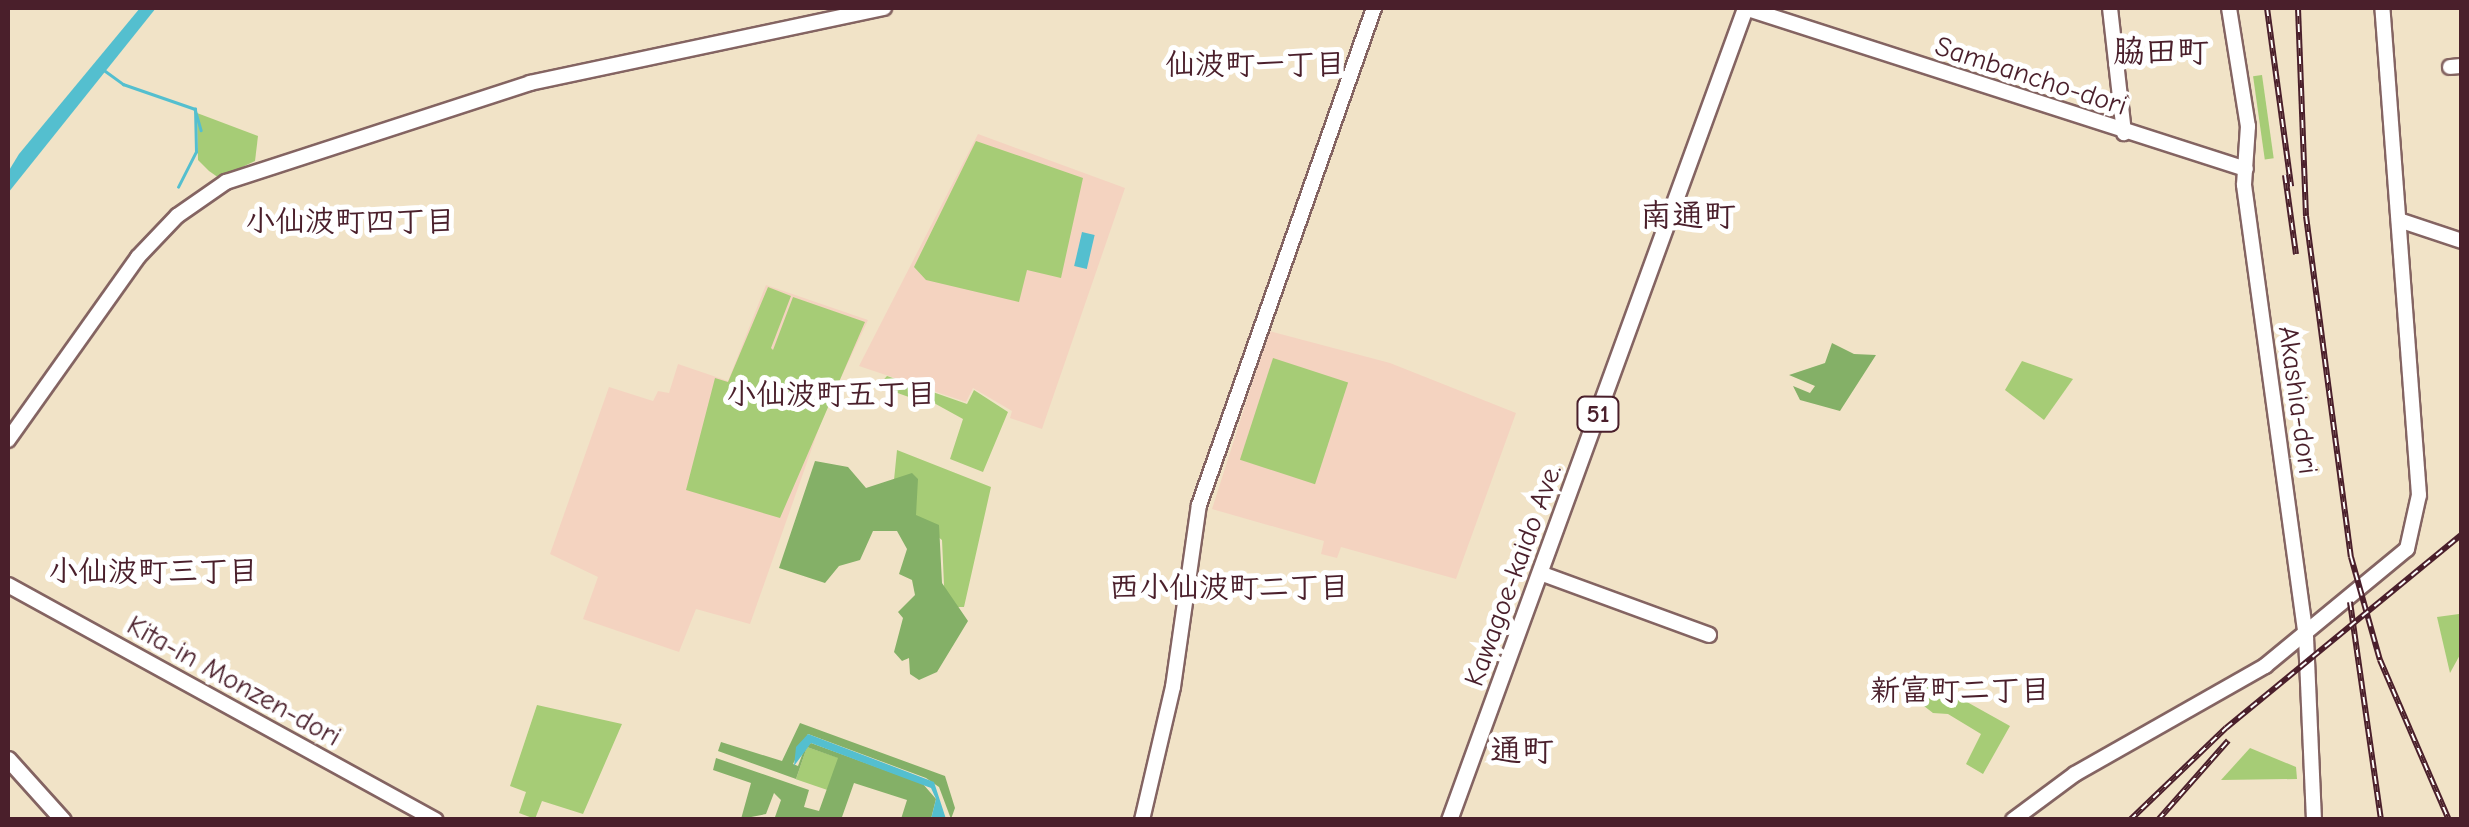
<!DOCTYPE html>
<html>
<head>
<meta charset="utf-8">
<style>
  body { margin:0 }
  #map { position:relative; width:2469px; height:827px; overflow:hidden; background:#f1e3c7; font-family:"Comic Neue","Klee One",sans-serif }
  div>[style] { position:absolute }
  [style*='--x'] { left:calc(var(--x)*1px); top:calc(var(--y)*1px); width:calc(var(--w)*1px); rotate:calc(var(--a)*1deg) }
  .built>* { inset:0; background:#f4d3c0 }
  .green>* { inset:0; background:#a6cc76; transform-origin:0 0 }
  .forest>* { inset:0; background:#84b067 }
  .water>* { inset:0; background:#54bfcf; transform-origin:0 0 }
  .stream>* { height:2.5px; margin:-1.25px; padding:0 1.25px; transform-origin:1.25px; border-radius:1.25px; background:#54bfcf }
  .roads { filter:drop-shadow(2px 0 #846462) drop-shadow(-2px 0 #846462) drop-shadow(0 2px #846462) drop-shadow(0 -2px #846462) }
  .secondary>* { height:14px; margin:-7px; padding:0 7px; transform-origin:7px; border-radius:7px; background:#fff }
  .primary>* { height:15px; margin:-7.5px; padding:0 7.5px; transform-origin:7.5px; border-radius:7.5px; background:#fff }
  .rail>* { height:6px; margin-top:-3px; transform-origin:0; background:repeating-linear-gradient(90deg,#fff 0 8px,#4a1f2b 0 16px); box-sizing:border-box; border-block:2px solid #4a1f2b }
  span { translate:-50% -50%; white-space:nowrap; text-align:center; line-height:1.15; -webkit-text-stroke:10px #fff; paint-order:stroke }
  .shield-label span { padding:2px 8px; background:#fff; border:2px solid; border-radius:8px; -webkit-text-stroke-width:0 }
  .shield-label { font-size:25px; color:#4a1f2b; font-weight:700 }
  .street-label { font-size:28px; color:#4a1f2b }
  .neighbourhood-label { font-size:30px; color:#4a1f2b; font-weight:700 }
  .quarter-label { font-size:32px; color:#4a1f2b; font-weight:700 }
  .frame { position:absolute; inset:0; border:10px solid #4a1f2b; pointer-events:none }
</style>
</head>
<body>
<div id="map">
  <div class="built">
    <i style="clip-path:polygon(978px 134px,1125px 188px,1042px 429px,1010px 418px,1012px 411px,973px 388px,966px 402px,859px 366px)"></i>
    <i style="clip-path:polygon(766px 285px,868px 320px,824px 414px,750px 624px,696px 609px,679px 652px,583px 619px,598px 577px,550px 554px,609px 387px,653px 401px,658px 391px,669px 393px,678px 364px,728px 381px)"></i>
    <i style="clip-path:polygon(1269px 331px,1390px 363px,1516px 413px,1456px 579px,1341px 547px,1337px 558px,1321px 554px,1324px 541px,1212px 509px)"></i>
  </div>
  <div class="green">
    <i style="left:2262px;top:75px;width:84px;height:9px;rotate:82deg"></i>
    <i style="clip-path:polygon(197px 113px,258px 136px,255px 161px,219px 178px,209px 171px,198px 160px)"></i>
    <i style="clip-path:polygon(976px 141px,1083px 178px,1061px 278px,1027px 270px,1019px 302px,926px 280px,914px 267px)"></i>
    <i style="clip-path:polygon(768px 287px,791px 296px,771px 348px,773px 350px,793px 297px,865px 322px,780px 518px,686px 490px,715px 378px,728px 382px)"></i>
    <i style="left:1273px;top:358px;width:79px;height:107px;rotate:18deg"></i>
    <i style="clip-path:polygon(2022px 361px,2073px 379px,2044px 420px,2005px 390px)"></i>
    <i style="clip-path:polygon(887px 376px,967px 404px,974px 390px,1008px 412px,983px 472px,950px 459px,963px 419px,923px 397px,920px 401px,878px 386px)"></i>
    <i style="clip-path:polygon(897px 450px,991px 487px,964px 607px,945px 607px,942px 540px,911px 516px,917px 488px,894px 480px)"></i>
    <i style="clip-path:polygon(2459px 614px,2461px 653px,2450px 673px,2437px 617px)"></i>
    <i style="clip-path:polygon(1915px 673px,2010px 726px,1983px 774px,1966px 764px,1981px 734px,1948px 714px,1933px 713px,1906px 692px)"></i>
    <i style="clip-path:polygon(537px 705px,622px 724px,583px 814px,542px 801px,535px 819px,519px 813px,526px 792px,510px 786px)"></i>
    <i style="left:807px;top:747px;width:34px;height:34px;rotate:19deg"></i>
    <i style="clip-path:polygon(2250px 748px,2296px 767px,2297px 779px,2221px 780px)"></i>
  </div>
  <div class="forest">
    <i style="clip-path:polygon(1832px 343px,1854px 354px,1876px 355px,1840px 411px,1800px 400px,1793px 386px,1810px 393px,1815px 386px,1789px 375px,1825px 363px)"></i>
    <i style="clip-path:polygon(815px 461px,848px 467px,866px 488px,912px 473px,918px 479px,916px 515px,939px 525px,942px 583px,968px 621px,937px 672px,919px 680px,910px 674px,909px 658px,902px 661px,894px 652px,903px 618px,898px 612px,915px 595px,912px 580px,899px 574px,907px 549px,897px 531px,873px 531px,860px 560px,839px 566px,825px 583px,779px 568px)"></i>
    <i style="clip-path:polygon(800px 723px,945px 776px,955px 808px,951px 819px,939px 787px,926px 778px,808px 734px,793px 764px,798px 766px,805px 747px,811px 743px,923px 784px,936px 799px,931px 819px,901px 819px,907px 800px,854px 783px,842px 817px,849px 819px,782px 819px,775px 817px,781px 800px,774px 793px,766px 814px,741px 819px,751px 783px,713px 770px,716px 758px,809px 790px,804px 807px,819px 811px,838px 758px,807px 747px,796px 779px,718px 751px,721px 742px,782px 761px)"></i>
  </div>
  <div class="water">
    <i style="clip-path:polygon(140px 8px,156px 8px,8px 193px,8px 172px,19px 154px)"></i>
    <i style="left:1082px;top:232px;width:13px;height:35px;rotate:13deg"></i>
    <i style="clip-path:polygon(808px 734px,934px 782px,946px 819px,931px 819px,936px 799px,931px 788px,811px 743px,794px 766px,796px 747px)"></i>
  </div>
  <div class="stream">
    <i style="--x:104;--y:70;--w:24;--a:36"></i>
    <i style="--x:123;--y:84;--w:76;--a:19.1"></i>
    <i style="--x:195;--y:109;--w:22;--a:74"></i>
    <i style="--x:178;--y:187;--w:39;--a:-63"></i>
    <i style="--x:196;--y:152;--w:43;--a:-91.3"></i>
  </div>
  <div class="roads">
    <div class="secondary">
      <i style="--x:1745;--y:8;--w:526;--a:17.82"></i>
      <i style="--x:2110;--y:8;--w:126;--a:83.6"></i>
      <i style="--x:2229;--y:8;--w:120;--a:80.9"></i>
      <i style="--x:2248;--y:126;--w:59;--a:93.9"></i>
      <i style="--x:2244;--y:185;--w:456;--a:82.2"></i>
      <i style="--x:2306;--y:637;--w:183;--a:87.5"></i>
      <i style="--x:2450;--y:67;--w:12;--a:-5"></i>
      <i style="--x:2399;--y:220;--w:66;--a:18.4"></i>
      <i style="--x:8;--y:440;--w:224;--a:-54.6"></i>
      <i style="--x:138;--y:257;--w:57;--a:-46.4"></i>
      <i style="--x:177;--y:216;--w:60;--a:-34.8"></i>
      <i style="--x:226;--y:182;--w:320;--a:-18"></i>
      <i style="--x:530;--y:83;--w:362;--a:-12"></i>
      <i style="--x:1540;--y:573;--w:180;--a:20.1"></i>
      <i style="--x:8;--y:585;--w:488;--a:28.8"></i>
      <i style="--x:1142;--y:820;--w:137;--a:-76.9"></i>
      <i style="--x:1173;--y:687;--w:184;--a:-81.9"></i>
      <i style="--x:1199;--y:505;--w:527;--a:-70.6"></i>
      <i style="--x:2013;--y:820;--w:77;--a:-36.6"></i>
      <i style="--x:2075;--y:774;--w:219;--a:-29.6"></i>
      <i style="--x:2265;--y:666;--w:184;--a:-39.5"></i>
      <i style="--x:2407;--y:549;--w:55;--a:-77.5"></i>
      <i style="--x:2419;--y:495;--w:488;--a:-94.3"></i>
    </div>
    <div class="primary">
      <i style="--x:8;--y:759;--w:82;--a:48"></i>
      <i style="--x:1449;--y:820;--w:864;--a:-69.97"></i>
    </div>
  </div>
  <div class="rail">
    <i style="--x:2267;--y:8;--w:180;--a:82.3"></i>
    <i style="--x:2298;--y:8;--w:208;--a:87.8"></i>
    <i style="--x:2306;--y:216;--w:344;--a:82.5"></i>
    <i style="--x:2351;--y:557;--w:107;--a:74.3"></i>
    <i style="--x:2380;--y:660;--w:174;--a:66.7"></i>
    <i style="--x:2285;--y:175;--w:80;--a:82.1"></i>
    <i style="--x:2350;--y:602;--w:220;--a:81.9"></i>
    <i style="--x:2130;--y:820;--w:133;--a:-43.8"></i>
    <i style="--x:2226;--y:728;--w:306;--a:-39.4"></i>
    <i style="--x:2158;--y:820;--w:106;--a:-48.5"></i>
  </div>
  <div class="shield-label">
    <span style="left:1598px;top:414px">51</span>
  </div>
  <div class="street-label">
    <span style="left:2031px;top:76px;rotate:18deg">Sambancho-dori</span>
    <span style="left:2298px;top:400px;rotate:82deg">Akashia-dori</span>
    <span style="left:1513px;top:575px;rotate:-70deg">Kawagoe-kaido Ave.</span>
    <span style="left:234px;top:681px;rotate:29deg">Kita-in Monzen-dori</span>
  </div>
  <div class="neighbourhood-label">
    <span style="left:1255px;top:65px">仙波町一丁目</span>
    <span style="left:350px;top:222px">小仙波町四丁目</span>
    <span style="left:831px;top:395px">小仙波町五丁目</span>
    <span style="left:153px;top:572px">小仙波町三丁目</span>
    <span style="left:1229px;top:588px">西小仙波町二丁目</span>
    <span style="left:1960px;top:691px">新富町二丁目</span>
  </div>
  <div class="quarter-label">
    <span style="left:2161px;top:52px">脇田町</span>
    <span style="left:1688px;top:216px">南通町</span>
    <span style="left:1522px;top:751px">通町</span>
  </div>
  <div class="frame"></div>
</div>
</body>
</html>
